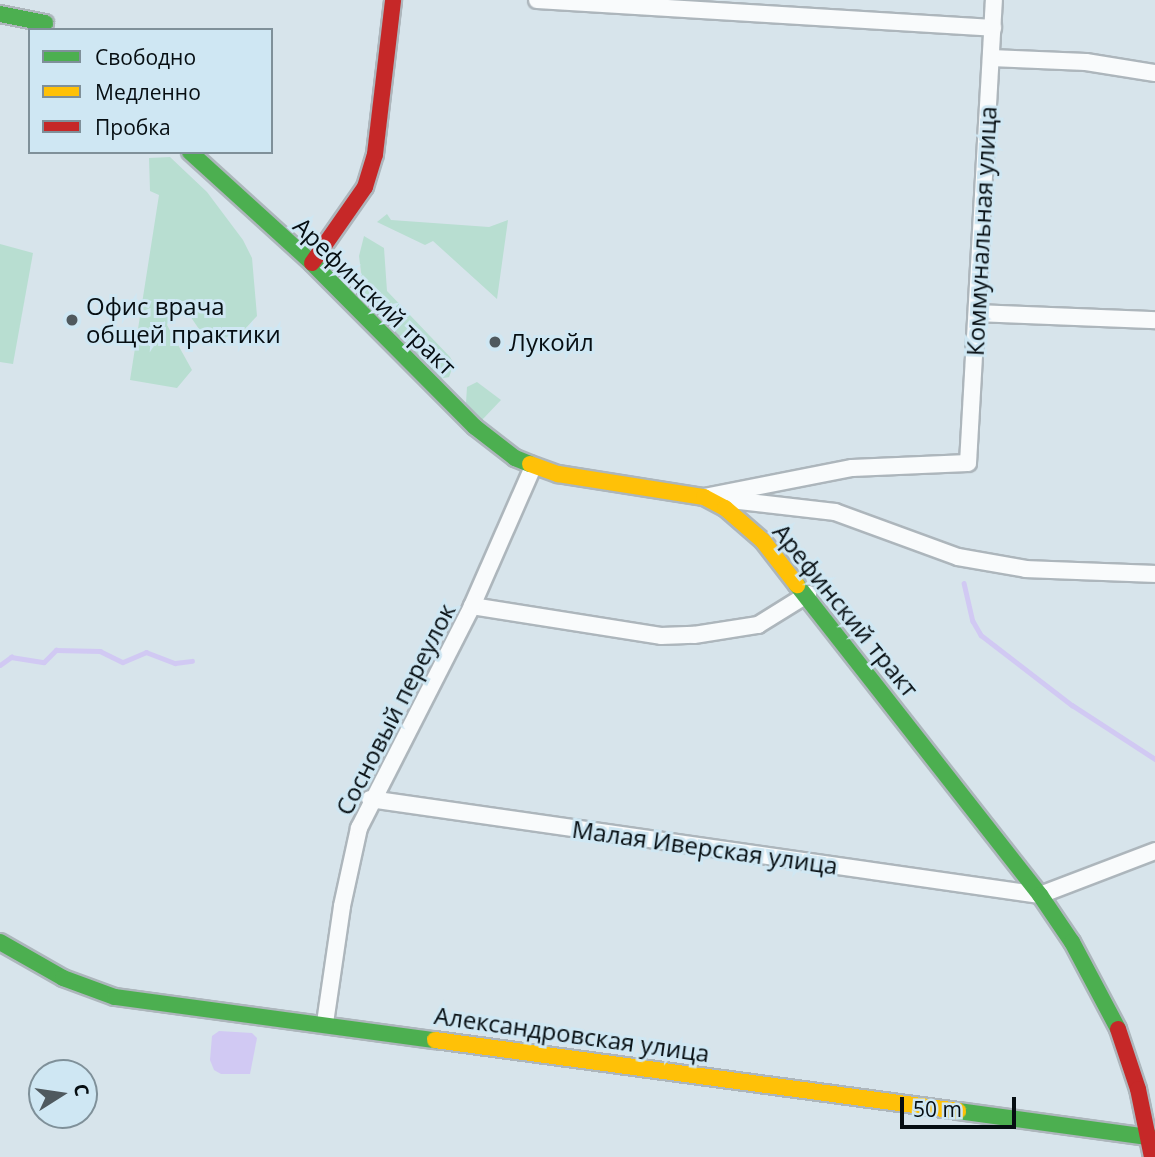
<!DOCTYPE html>
<html>
<head>
<meta charset="utf-8">
<style>
  body { margin:0 }
  #map { position:relative; width:1155px; height:1157px; overflow:hidden; background:#d7e4eb; font-family:"Open Sans",sans-serif }
  div>[style] { position:absolute }
  [style*='--x'] { left:calc(var(--x)*1px); top:calc(var(--y)*1px); width:calc(var(--w)*1px); rotate:calc(var(--a)*1deg) }
  .green>* { inset:0; background:#b8ded1 }
  .water>* { inset:0; background:#d1c9f3 }
  .stream>* { height:4.5px; margin:-2.25px; padding:0 2.25px; transform-origin:2.25px; border-radius:2.25px; background:#d1c9f3 }
  .roads { filter:drop-shadow(2px 0 #adb6bc) drop-shadow(-2px 0 #adb6bc) drop-shadow(0 2px #adb6bc) drop-shadow(0 -2px #adb6bc) }
  .street>* { height:16px; margin:-8px; padding:0 8px; transform-origin:8px; border-radius:8px; background:#f9fbfc }
  .fast>* { height:16px; margin:-8px; padding:0 8px; transform-origin:8px; border-radius:8px; background:#4caf50 }
  .slow>* { height:16px; margin:-8px; padding:0 8px; transform-origin:8px; border-radius:8px; background:#ffc107 }
  .jam>* { height:16px; margin:-8px; padding:0 8px; transform-origin:8px; border-radius:8px; background:#c62828 }
  .dots>* { width:19px; height:19px; translate:-50% -50%; box-sizing:border-box; border:4px solid #cfe7f3; border-radius:50% }
  span { translate:-50% -50%; white-space:nowrap; text-align:center; line-height:1.15; -webkit-text-stroke:6px #cfe7f3; paint-order:stroke }
  .street-label { font-size:24px; color:#060e12 }
  .poi-label { font-size:24px; color:#060e12 }
  .left { translate:0 -50%; text-align:left }
  .legend { position:absolute; left:28px; top:28px; width:245px; height:126px; box-sizing:border-box; background:#cfe7f3; border:2px solid #7f9099; margin:0; padding:9px 12px; list-style:none; font-size:21px; color:#060e12 }
  .legend li { display:flex; align-items:center; gap:14px; height:35px }
  .legend b { width:35px; border:2px solid #7f9099 }
  .north { position:absolute; left:28px; top:1059px; width:70px; height:70px; box-sizing:border-box; background:#cfe7f3; border:2px solid #7f9099; border-radius:50%; rotate:78deg; font-size:19px; font-weight:700; line-height:28px; text-align:center; color:#060e12 }
  .north::after { content:''; display:block; margin:auto; width:24px; height:32px; background:#4f595e; clip-path:polygon(50% 0,100% 100%,50% 72%,0 100%) }
  .scale { position:absolute; left:900px; top:1097px; width:116px; height:32px; box-sizing:border-box; border:4px solid #060e12; border-top:0; padding-left:9px; font-size:21px; line-height:24px; white-space:nowrap; color:#060e12; -webkit-text-stroke:5px #cfe7f3; paint-order:stroke }
</style>
</head>
<body>
<div id="map">
  <div class="green">
    <i style="clip-path:polygon(170px 157px,207px 192px,243px 240px,252px 258px,257px 316px,245px 329px,218px 341px,201px 332px,186px 310px,172px 312px,167px 325px,192px 370px,177px 388px,130px 380px,159px 195px,150px 191px,149px 158px)"></i>
    <i style="clip-path:polygon(387px 214px,391px 220px,489px 227px,508px 220px,497px 299px,433px 241px,425px 245px,377px 222px)"></i>
    <i style="clip-path:polygon(364px 236px,384px 248px,387px 291px,450px 357px,454px 364px,449px 377px,439px 379px,365px 304px,359px 256px)"></i>
    <i style="clip-path:polygon(0 244px,33px 253px,13px 364px,0 362px)"></i>
    <i style="clip-path:polygon(477px 382px,501px 400px,482px 420px,466px 403px,467px 387px)"></i>
  </div>
  <div class="water">
    <i style="clip-path:polygon(219px 1031px,252px 1033px,257px 1038px,250px 1074px,221px 1074px,214px 1070px,210px 1060px,212px 1036px)"></i>
  </div>
  <div class="stream">
    <i style="--x:964;--y:583;--w:39;--a:77"></i>
    <i style="--x:973;--y:621;--w:16;--a:60"></i>
    <i style="--x:981;--y:635;--w:115;--a:37.6"></i>
    <i style="--x:1072;--y:705;--w:99;--a:33"></i>
    <i style="--x:0;--y:665;--w:14;--a:-36"></i>
    <i style="--x:11;--y:657;--w:33;--a:9"></i>
    <i style="--x:44;--y:662;--w:17;--a:-45"></i>
    <i style="--x:56;--y:650;--w:44;--a:1.3"></i>
    <i style="--x:100;--y:651;--w:25;--a:26"></i>
    <i style="--x:123;--y:662;--w:25;--a:-23"></i>
    <i style="--x:146;--y:652;--w:31;--a:21"></i>
    <i style="--x:175;--y:663;--w:17;--a:-7"></i>
  </div>
  <div class="roads">
    <div class="street">
      <i style="--x:537;--y:0;--w:457;--a:3.5"></i>
      <i style="--x:991;--y:58;--w:95;--a:2.4"></i>
      <i style="--x:1086;--y:62;--w:70;--a:9.1"></i>
      <i style="--x:977;--y:313;--w:178;--a:2.3"></i>
      <i style="--x:704;--y:497;--w:151;--a:-11.1"></i>
      <i style="--x:852;--y:468;--w:116;--a:-2.5"></i>
      <i style="--x:968;--y:463;--w:464;--a:-86.8"></i>
      <i style="--x:731;--y:500;--w:105;--a:6.6"></i>
      <i style="--x:835;--y:512;--w:131;--a:20.1"></i>
      <i style="--x:958;--y:557;--w:69;--a:10"></i>
      <i style="--x:1026;--y:569;--w:129;--a:2.2"></i>
      <i style="--x:472;--y:606;--w:191;--a:9"></i>
      <i style="--x:661;--y:636;--w:33;--a:-2"></i>
      <i style="--x:694;--y:635;--w:65;--a:-8.9"></i>
      <i style="--x:758;--y:625;--w:59;--a:-31.8"></i>
      <i style="--x:370;--y:799;--w:677;--a:8.15"></i>
      <i style="--x:1040;--y:895;--w:123;--a:-20.9"></i>
      <i style="--x:325;--y:1023;--w:118;--a:-81.7"></i>
      <i style="--x:342;--y:906;--w:80;--a:-77.7"></i>
      <i style="--x:359;--y:828;--w:249;--a:-63"></i>
      <i style="--x:472;--y:606;--w:152;--a:-66.3"></i>
    </div>
    <div class="fast">
      <i style="--x:0;--y:14;--w:46;--a:11.3"></i>
      <i style="--x:190;--y:152;--w:165;--a:42.3"></i>
      <i style="--x:312;--y:263;--w:231;--a:45.2"></i>
      <i style="--x:475;--y:427;--w:51;--a:37.8"></i>
      <i style="--x:515;--y:458;--w:16;--a:22"></i>
      <i style="--x:797;--y:585;--w:394;--a:51.9"></i>
      <i style="--x:1040;--y:895;--w:57;--a:55.8"></i>
      <i style="--x:1072;--y:942;--w:98;--a:62.1"></i>
      <i style="--x:0;--y:942;--w:73;--a:29.7"></i>
      <i style="--x:63;--y:978;--w:55;--a:20.1"></i>
      <i style="--x:115;--y:997;--w:323;--a:7.7"></i>
      <i style="--x:958;--y:1111;--w:199;--a:7.8"></i>
    </div>
    <div class="slow">
      <i style="--x:530;--y:464;--w:30;--a:20"></i>
      <i style="--x:558;--y:474;--w:148;--a:9"></i>
      <i style="--x:704;--y:497;--w:24;--a:28"></i>
      <i style="--x:725;--y:508;--w:50;--a:41"></i>
      <i style="--x:763;--y:541;--w:56;--a:52.3"></i>
      <i style="--x:435;--y:1040;--w:528;--a:7.73"></i>
    </div>
    <div class="jam">
      <i style="--x:312;--y:263;--w:93;--a:-55.1"></i>
      <i style="--x:365;--y:187;--w:34;--a:-73"></i>
      <i style="--x:375;--y:154;--w:155;--a:-83.3"></i>
      <i style="--x:1118;--y:1029;--w:63;--a:71.6"></i>
      <i style="--x:1138;--y:1089;--w:69;--a:78.4"></i>
    </div>
  </div>
  <div class="dots">
    <i style="left:72px;top:320px;background:#4f595e"></i>
    <i style="left:495px;top:342px;background:#4f595e"></i>
  </div>
  <div class="street-label">
    <span style="left:981px;top:231px;rotate:-87deg">Коммунальная улица</span>
    <span style="left:375px;top:296px;rotate:44deg">Арефинский тракт</span>
    <span style="left:846px;top:610px;rotate:51deg">Арефинский тракт</span>
    <span style="left:395px;top:709px;rotate:-63deg">Сосновый переулок</span>
    <span style="left:705px;top:847px;rotate:8deg">Малая Иверская улица</span>
    <span style="left:572px;top:1034px;rotate:8deg">Александровская улица</span>
  </div>
  <div class="poi-label">
    <span class="left" style="left:86px;top:320px">Офис врача<br>общей практики</span>
    <span class="left" style="left:509px;top:342px">Лукойл</span>
  </div>
  <ul class="legend">
  <li><b style="height:9px;background:#4caf50"></b>Свободно</li>
  <li><b style="height:9px;background:#ffc107"></b>Медленно</li>
  <li><b style="height:9px;background:#c62828"></b>Пробка</li>
  </ul>
  <div class="north">С</div>
  <div class="scale">50 m</div>
</div>
</body>
</html>
